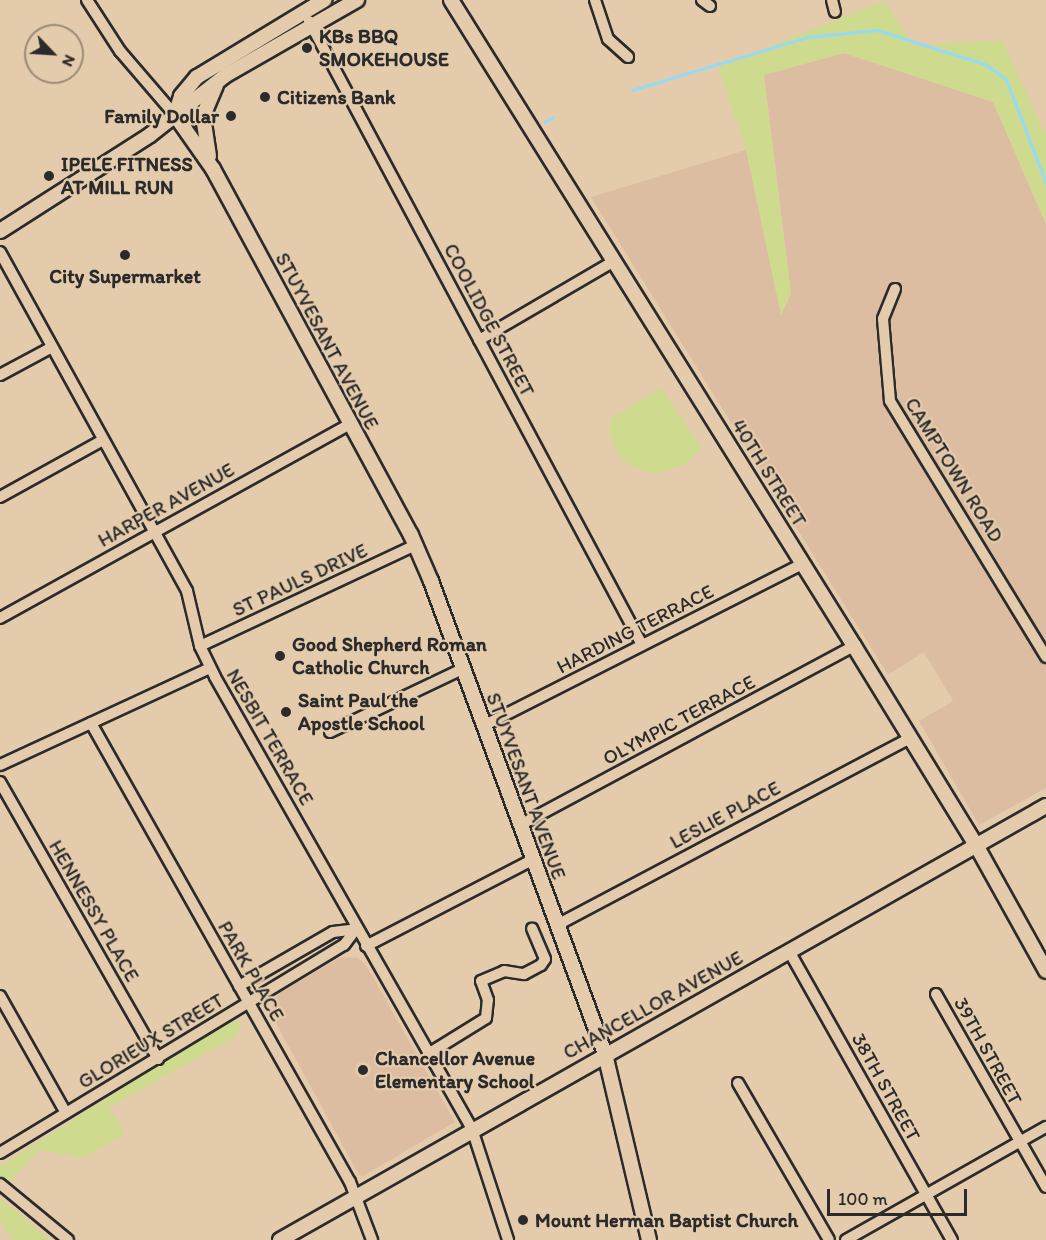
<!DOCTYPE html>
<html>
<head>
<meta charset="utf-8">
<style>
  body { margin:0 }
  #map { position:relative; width:1046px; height:1240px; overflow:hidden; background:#e4cbac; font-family:Itim,sans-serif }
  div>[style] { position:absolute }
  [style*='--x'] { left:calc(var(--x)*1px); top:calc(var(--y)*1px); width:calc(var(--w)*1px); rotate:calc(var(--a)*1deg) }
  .built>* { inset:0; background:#ddbda1 }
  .green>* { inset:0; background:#ceda8d }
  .stream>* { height:3px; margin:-1.5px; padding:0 1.5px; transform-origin:1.5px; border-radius:1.5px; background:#94dbf6 }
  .roads { filter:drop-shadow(2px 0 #2b2b2b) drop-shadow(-2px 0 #2b2b2b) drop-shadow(0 2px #2b2b2b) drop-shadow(0 -2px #2b2b2b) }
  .street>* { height:10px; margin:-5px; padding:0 5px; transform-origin:5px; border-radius:5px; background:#e4cbac }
  .secondary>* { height:14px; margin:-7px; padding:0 7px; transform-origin:7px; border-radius:7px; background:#e4cbac }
  .dots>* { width:16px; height:16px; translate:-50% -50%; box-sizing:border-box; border:3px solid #e4cbac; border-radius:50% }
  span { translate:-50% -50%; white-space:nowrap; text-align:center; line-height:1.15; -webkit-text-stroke:4.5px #e4cbac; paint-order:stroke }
  .poi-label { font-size:20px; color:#2b2b2b; font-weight:700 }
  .left { translate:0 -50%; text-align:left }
  .right { translate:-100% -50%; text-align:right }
  .street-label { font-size:20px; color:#2b2b2b }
  .north { position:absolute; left:24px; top:24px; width:60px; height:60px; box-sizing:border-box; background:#e4cbac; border:2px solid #9a8b78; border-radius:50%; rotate:115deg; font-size:16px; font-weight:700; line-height:24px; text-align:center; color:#2b2b2b }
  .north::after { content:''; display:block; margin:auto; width:21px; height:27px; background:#2b2b2b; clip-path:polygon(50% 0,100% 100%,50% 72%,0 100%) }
  .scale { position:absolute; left:827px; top:1189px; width:140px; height:27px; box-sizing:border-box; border:3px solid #2b2b2b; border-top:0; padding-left:8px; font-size:18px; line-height:21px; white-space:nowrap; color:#2b2b2b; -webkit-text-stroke:4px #e4cbac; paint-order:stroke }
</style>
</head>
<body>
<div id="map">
  <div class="built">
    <i style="clip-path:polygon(844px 53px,993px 102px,1046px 224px,1046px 788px,979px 825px,919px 721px,953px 701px,924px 652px,888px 675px,591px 197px,746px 150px,781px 314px,791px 294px,764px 75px)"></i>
    <i style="clip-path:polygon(341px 957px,358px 958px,366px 965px,455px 1122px,363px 1176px,359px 1175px,271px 1014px,273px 1001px,279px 993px)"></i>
  </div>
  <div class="green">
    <i style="clip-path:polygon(884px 1px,913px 45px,1002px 40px,1046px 136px,1046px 224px,993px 102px,844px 53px,764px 75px,791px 294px,781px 315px,746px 150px,718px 67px)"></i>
    <i style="clip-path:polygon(661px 388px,701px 447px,685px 465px,655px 474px,632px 467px,620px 457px,610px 435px,610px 419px)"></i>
    <i style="clip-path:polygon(229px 1021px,242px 1023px,236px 1036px,109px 1108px,125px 1134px,83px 1158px,38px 1150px,0 1193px,0 1166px)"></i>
    <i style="clip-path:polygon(0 1198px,51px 1240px,14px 1240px,0 1221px)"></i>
  </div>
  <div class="stream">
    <i style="--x:632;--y:90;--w:184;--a:-16.8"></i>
    <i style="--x:808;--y:37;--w:69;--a:-5.8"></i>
    <i style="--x:877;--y:30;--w:113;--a:17.5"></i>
    <i style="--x:985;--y:64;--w:26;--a:36"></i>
    <i style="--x:1006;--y:79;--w:111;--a:69"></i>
    <i style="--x:544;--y:122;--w:10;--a:-29"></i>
  </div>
  <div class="roads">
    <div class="street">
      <i style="--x:87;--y:0;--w:61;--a:57.1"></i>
      <i style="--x:120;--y:51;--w:84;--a:49.3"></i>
      <i style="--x:595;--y:0;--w:41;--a:71.6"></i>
      <i style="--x:608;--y:39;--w:27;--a:42"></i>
      <i style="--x:702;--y:0;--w:10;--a:37"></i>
      <i style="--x:832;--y:0;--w:12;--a:76"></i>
      <i style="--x:309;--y:21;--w:707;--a:61.91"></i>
      <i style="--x:0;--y:252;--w:387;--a:61.1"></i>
      <i style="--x:187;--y:591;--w:57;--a:76.7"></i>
      <i style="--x:200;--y:646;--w:34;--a:64"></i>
      <i style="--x:215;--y:677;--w:520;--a:60.38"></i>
      <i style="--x:472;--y:1129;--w:117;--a:72"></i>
      <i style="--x:895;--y:289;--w:32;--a:112"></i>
      <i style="--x:883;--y:319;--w:82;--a:85.1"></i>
      <i style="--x:890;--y:401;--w:300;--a:58.6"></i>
      <i style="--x:479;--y:340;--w:156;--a:-30.3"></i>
      <i style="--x:0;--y:375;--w:59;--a:-28.3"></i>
      <i style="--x:0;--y:497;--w:118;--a:-29"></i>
      <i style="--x:0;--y:618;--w:400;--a:-29"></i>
      <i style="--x:200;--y:646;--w:238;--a:-25.1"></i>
      <i style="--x:91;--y:723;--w:527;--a:60.57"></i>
      <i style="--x:350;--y:1182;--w:62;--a:69.2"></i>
      <i style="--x:483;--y:726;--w:359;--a:-26.9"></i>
      <i style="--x:330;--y:732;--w:146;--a:-25.5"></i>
      <i style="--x:0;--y:765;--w:231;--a:-24.8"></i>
      <i style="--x:0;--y:782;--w:319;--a:60.3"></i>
      <i style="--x:520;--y:825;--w:379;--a:-28.2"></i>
      <i style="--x:557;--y:925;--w:399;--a:-27.9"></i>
      <i style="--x:366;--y:946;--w:187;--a:-27.4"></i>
      <i style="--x:789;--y:951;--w:332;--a:60.6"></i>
      <i style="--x:239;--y:986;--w:108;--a:-29.9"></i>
      <i style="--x:333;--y:932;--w:23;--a:-7"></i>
      <i style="--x:936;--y:994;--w:222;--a:60.3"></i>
      <i style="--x:0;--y:996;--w:134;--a:60.6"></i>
      <i style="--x:428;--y:1054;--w:68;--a:-31.8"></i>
      <i style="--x:486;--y:1018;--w:18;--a:-84"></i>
      <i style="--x:488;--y:1000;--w:20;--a:-110"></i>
      <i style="--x:481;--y:981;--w:25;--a:-23"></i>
      <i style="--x:504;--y:971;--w:20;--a:9"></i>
      <i style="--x:524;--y:974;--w:19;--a:-28"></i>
      <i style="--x:541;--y:965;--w:7;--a:-56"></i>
      <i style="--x:545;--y:959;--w:33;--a:-113"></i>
      <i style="--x:738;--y:1083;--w:181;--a:59.9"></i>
      <i style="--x:0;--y:1153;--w:402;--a:-31.2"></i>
      <i style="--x:344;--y:945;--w:20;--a:-53"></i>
      <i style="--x:0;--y:1184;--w:88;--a:39.5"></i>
      <i style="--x:846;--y:1240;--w:230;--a:-29.5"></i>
    </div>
    <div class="secondary">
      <i style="--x:451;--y:0;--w:761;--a:58.04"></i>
      <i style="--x:854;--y:646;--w:233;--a:58.5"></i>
      <i style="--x:976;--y:845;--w:144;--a:60.9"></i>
      <i style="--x:175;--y:115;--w:66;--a:54.9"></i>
      <i style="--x:213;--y:169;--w:416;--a:61.6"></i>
      <i style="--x:411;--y:535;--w:50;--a:66.5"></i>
      <i style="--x:431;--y:581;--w:504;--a:69.8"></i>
      <i style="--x:605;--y:1054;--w:191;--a:76.7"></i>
      <i style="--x:175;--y:115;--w:20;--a:-72"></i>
      <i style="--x:181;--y:96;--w:25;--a:-50"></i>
      <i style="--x:197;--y:77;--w:149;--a:-31.2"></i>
      <i style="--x:209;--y:156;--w:40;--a:-98.5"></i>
      <i style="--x:203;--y:116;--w:33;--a:-67"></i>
      <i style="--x:0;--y:231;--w:178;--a:-32.6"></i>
      <i style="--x:150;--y:135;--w:97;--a:-38.3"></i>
      <i style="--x:226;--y:75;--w:151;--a:-29.8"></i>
      <i style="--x:280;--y:1240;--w:880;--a:-29.54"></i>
    </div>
  </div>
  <div class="dots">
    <i style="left:307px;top:48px;background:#2b2b2b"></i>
    <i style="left:265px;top:97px;background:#2b2b2b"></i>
    <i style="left:231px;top:116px;background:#2b2b2b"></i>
    <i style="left:49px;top:176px;background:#2b2b2b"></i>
    <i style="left:125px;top:255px;background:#2b2b2b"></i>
    <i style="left:280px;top:656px;background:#2b2b2b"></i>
    <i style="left:286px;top:712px;background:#2b2b2b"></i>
    <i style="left:363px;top:1070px;background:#2b2b2b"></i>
    <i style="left:523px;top:1220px;background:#2b2b2b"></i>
  </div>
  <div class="poi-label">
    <span class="left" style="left:319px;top:48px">KBs BBQ<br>SMOKEHOUSE</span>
    <span class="left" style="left:277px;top:97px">Citizens Bank</span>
    <span class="right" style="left:219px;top:116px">Family Dollar</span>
    <span class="left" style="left:61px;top:176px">IPELE FITNESS<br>AT MILL RUN</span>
    <span style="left:125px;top:276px">City Supermarket</span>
    <span class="left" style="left:292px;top:656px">Good Shepherd Roman<br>Catholic Church</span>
    <span class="left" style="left:298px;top:712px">Saint Paul the<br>Apostle School</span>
    <span class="left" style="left:375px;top:1070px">Chancellor Avenue<br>Elementary School</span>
    <span class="left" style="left:535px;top:1220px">Mount Herman Baptist Church</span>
  </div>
  <div class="street-label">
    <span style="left:489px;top:320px;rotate:62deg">COOLIDGE STREET</span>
    <span style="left:327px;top:341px;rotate:62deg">STUYVESANT AVENUE</span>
    <span style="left:954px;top:470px;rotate:58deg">CAMPTOWN ROAD</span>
    <span style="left:769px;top:473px;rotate:58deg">40TH STREET</span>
    <span style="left:166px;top:505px;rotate:-29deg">HARPER AVENUE</span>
    <span style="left:300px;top:580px;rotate:-25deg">ST PAULS DRIVE</span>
    <span style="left:635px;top:629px;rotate:-27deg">HARDING TERRACE</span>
    <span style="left:679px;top:720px;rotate:-28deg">OLYMPIC TERRACE</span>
    <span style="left:270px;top:737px;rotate:60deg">NESBIT TERRACE</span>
    <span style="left:526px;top:786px;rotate:70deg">STUYVESANT AVENUE</span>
    <span style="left:725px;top:815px;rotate:-28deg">LESLIE PLACE</span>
    <span style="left:94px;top:911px;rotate:60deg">HENNESSY PLACE</span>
    <span style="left:251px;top:971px;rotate:60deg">PARK PLACE</span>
    <span style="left:653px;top:1005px;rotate:-29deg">CHANCELLOR AVENUE</span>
    <span style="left:151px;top:1041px;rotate:-31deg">GLORIEUX STREET</span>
    <span style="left:988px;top:1051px;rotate:61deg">39TH STREET</span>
    <span style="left:886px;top:1087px;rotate:61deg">38TH STREET</span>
  </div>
  <div class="north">N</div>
  <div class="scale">100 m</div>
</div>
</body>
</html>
